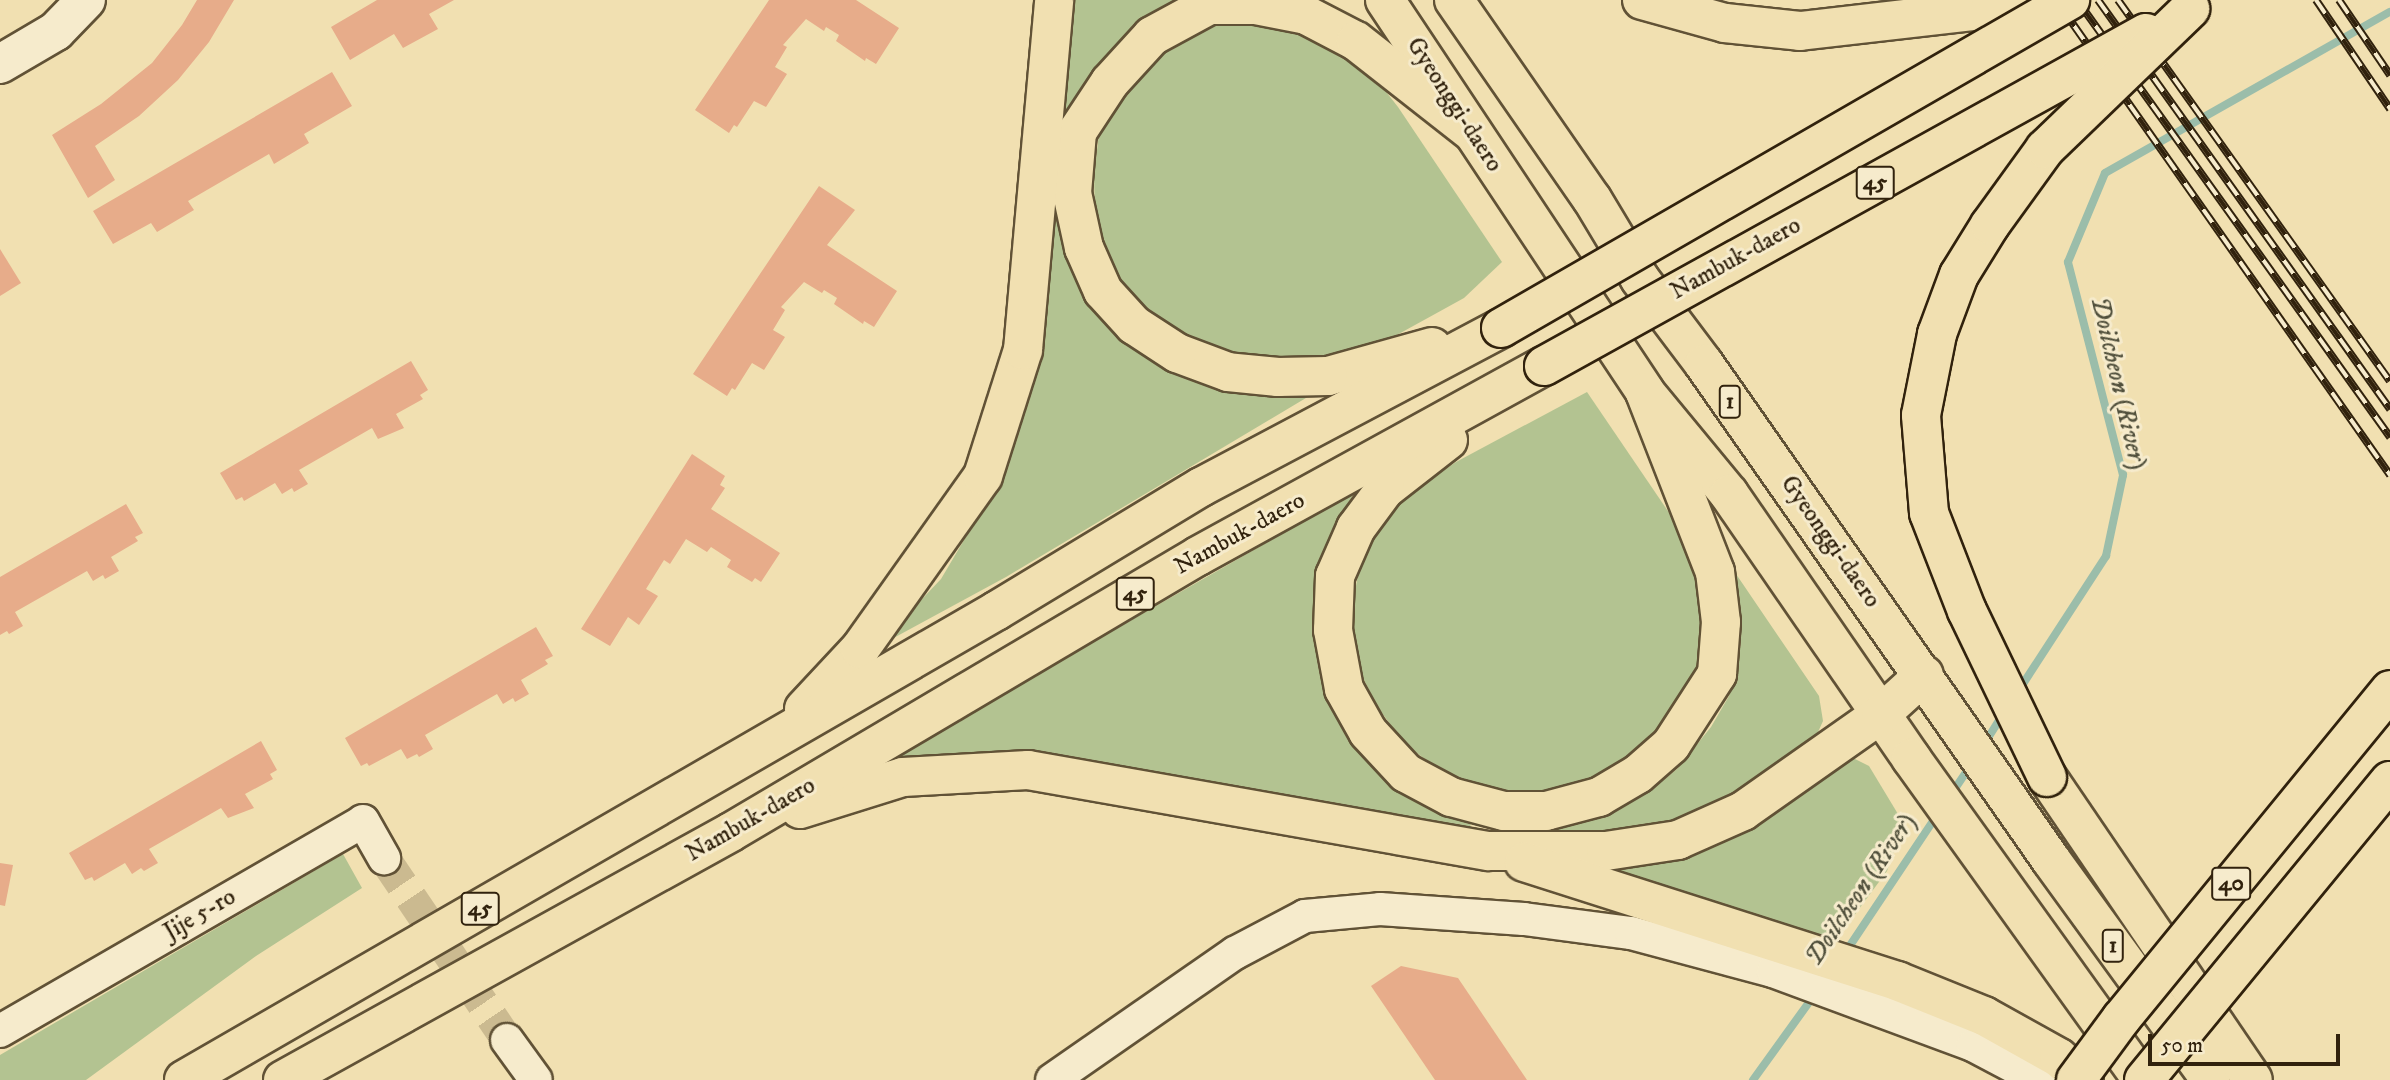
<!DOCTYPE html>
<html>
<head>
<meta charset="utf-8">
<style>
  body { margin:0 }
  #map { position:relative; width:2390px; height:1080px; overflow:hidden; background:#f1e0b1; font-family:"IM FELL DW Pica",serif }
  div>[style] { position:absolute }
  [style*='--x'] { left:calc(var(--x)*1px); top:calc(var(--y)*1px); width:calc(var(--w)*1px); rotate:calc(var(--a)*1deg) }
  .green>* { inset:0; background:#b3c391 }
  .stream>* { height:8px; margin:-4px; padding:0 4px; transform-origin:4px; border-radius:4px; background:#9bbdaa }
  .building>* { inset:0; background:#e7ac8a }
  .street-tunnel>* { height:32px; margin-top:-16px; transform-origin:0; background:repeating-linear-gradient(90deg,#cbba90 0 32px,transparent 0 48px) }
  .roads { filter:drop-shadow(2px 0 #615236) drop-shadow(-2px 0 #615236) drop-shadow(0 2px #615236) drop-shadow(0 -2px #615236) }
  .street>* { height:32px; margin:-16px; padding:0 16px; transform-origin:16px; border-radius:16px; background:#f6ebcc }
  .secondary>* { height:38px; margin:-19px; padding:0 19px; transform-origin:19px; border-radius:19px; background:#f6ebcc }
  .primary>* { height:38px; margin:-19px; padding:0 19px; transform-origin:19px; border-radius:19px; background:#f1e0b1 }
  .highway>* { height:38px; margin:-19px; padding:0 19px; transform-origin:19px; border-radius:19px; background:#f1e0b1 }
  .rail>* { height:8px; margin-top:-4px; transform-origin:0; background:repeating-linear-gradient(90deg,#f6ebcc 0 16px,#31220d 0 32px); box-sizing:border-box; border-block:2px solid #31220d }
  .bridges { filter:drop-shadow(2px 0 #31220d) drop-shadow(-2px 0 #31220d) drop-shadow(0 2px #31220d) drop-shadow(0 -2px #31220d) }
  .highway-bridge>* { height:38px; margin:-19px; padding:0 19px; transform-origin:19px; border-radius:19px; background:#f1e0b1 }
  span { translate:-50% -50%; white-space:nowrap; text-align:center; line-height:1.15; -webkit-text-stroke:6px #f6ebcc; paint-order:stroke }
  .shield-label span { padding:2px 5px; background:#f6ebcc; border:2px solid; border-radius:5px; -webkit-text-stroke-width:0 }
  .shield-label { font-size:23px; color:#31220d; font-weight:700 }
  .street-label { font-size:24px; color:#31220d }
  .water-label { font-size:26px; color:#51503c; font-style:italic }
  .scale { position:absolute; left:2148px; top:1034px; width:192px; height:32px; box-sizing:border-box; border:4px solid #31220d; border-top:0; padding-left:9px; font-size:21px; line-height:24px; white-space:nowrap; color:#31220d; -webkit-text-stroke:5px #f6ebcc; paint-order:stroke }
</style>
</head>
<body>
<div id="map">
  <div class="green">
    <i style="clip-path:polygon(1063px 0,1188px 0,1146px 26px,1062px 195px,1131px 334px,1321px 389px,1006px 577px,888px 641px,886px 637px,941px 579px,993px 491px)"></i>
    <i style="clip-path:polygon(1216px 17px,1257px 18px,1354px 51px,1398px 107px,1502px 262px,1464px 298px,1386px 341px,1306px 366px,1238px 361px,1154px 322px,1117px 281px,1102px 248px,1095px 217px,1094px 176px,1099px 133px,1125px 84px,1162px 45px)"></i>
    <i style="clip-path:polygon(1587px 392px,1674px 520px,1693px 555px,1707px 623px,1695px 685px,1673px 719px,1599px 782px,1537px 797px,1467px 785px,1432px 765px,1402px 741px,1377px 706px,1360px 672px,1354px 642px,1352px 606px,1360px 565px,1374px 534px,1402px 499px,1456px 462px)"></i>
    <i style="clip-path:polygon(1355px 492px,1336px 525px,1321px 564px,1315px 599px,1322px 676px,1472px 818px,1470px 827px,1459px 828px,1065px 755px,1006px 752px,877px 766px)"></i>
    <i style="clip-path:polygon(1734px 571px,1819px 696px,1823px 721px,1814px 741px,1725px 803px,1653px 831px,1520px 836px,1521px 825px,1620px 805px,1650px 791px,1677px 769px,1711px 727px,1729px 696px,1741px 643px)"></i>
    <i style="clip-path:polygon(1851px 757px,1869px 766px,1904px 824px,1887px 871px,1834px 943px,1603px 868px)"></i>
    <i style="clip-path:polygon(343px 854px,362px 888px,256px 956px,86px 1080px,0 1080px,0 1055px)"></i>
  </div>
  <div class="stream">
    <i style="--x:2019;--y:690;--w:160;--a:-57"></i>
    <i style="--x:2106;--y:556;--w:83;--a:-78.1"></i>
    <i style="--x:2123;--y:475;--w:220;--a:-104.5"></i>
    <i style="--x:2068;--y:262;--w:96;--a:-67.4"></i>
    <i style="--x:2105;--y:173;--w:327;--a:-29.5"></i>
    <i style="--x:1983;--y:746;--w:39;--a:-58"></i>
    <i style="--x:1950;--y:796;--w:40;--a:-56"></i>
    <i style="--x:1845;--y:953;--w:166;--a:-56.3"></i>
    <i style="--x:1753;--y:1080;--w:106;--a:-54.2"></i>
  </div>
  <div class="building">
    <i style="clip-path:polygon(197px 0,234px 0,209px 42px,178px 80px,139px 116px,95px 146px,115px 180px,88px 198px,52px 135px,101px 104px,152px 63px,182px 25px)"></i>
    <i style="clip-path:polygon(377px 0,454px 0,429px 14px,438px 29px,403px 48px,394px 34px,350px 60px,331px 27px)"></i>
    <i style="clip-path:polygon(769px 0,856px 0,899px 28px,876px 64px,866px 58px,865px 61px,836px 41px,839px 35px,826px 27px,824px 31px,806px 19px,783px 45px,787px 47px,775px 67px,787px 74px,766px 107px,754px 101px,737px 127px,734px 125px,729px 133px,695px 110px)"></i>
    <i style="clip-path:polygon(332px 72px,352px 106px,304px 134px,309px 143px,274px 164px,269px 154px,188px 201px,194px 210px,157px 232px,151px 223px,113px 244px,93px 211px)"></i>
    <i style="clip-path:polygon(819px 186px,855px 210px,827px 245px,897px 291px,874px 327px,864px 321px,863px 324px,834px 304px,837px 298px,824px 290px,822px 293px,804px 282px,781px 307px,785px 310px,773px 330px,785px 337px,764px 370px,752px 363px,735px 390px,732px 388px,727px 396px,693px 374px)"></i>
    <i style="clip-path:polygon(0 249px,21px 283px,0 296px)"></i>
    <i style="clip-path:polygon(411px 361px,428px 390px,420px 395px,423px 399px,396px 414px,404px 428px,378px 439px,372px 428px,299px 470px,308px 484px,294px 492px,292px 488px,282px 494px,275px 483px,244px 501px,242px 497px,236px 500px,220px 473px)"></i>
    <i style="clip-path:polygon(692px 454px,725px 476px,720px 485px,725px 488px,711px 509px,780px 553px,761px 582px,755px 578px,752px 582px,727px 567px,731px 560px,711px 547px,707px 552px,686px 539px,670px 564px,664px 560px,646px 589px,658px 596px,639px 625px,628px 617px,610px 646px,581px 629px)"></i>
    <i style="clip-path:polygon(126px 504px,143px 533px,135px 537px,138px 541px,111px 557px,119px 571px,105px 579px,103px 575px,93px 581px,87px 571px,15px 612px,23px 626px,9px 634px,7px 631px,0 635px,0 577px)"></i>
    <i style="clip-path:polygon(536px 627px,553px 656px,545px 660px,548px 664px,521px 680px,529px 694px,515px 702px,513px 698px,503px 704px,497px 694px,425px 735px,433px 749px,419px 757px,417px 754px,407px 759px,401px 749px,369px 766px,367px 763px,361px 766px,345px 738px)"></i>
    <i style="clip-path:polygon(261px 741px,277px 770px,270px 774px,273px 779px,245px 794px,254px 808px,228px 818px,221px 808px,149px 849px,158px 863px,144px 871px,141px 868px,132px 874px,125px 863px,94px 881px,92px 877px,85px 880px,69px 853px)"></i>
    <i style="clip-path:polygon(0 863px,13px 865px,5px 906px,0 905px)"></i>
    <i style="clip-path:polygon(1401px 966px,1458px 978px,1527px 1080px,1435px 1080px,1371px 986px)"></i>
  </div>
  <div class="street-tunnel">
    <i style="--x:384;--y:858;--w:220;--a:55.9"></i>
  </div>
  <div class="roads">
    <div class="street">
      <i style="--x:0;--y:1031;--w:419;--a:-30"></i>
      <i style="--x:363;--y:821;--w:43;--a:60.4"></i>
      <i style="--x:507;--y:1040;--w:49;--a:54.1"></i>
      <i style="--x:1052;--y:1080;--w:223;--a:-34.8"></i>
      <i style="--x:1235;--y:953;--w:79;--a:-27.9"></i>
      <i style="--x:1305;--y:916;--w:75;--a:-5.3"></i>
      <i style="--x:1380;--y:909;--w:144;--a:4"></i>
      <i style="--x:1524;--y:919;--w:108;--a:7.5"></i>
      <i style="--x:1631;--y:933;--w:147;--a:15"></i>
      <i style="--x:1773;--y:971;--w:213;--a:20.3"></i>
      <i style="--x:1973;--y:1045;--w:75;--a:27.9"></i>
    </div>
    <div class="secondary">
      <i style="--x:0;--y:64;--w:65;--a:-30.5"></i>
      <i style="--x:56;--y:31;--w:43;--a:-45.9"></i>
    </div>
    <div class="primary">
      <i style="--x:1385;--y:0;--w:470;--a:56.4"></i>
      <i style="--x:1645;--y:392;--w:132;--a:50.5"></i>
      <i style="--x:1729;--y:494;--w:321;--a:55.4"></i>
      <i style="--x:1911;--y:758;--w:396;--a:54.3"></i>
      <i style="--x:1454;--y:0;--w:242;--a:55.3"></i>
      <i style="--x:1592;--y:199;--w:93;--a:59"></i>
      <i style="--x:1640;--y:279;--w:106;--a:53"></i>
      <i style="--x:1704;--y:364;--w:605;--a:55.02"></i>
      <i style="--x:2051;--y:860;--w:272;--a:54"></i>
    </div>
    <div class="highway">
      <i style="--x:1642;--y:0;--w:86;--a:15.5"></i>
      <i style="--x:1725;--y:23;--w:75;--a:6.1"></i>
      <i style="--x:1800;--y:31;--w:191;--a:-6.6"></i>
      <i style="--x:1990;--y:9;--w:27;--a:-20"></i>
      <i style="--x:1432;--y:347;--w:108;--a:164.4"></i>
      <i style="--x:1328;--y:376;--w:50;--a:178.9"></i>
      <i style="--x:1278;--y:377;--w:50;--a:-174.3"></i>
      <i style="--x:1228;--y:372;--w:54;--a:-159.6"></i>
      <i style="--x:1177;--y:353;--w:51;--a:-146.9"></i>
      <i style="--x:1134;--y:325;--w:46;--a:-132.4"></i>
      <i style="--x:1103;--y:291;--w:47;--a:-113.8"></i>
      <i style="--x:1084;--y:248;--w:56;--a:-102.3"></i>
      <i style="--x:1072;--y:193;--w:61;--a:-85.3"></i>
      <i style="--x:1077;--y:132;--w:60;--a:-56.6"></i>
      <i style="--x:1110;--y:82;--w:62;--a:-47.6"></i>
      <i style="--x:1152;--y:36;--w:65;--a:-28.5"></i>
      <i style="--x:1209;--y:5;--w:47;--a:0"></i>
      <i style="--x:1256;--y:5;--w:51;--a:11.3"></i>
      <i style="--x:1306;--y:15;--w:56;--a:27.5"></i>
      <i style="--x:1356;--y:41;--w:147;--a:38.1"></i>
      <i style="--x:1448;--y:440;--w:80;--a:142.1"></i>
      <i style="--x:1385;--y:489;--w:49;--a:126.6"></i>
      <i style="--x:1356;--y:528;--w:52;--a:113.6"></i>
      <i style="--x:1335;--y:576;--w:54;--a:92.1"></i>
      <i style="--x:1333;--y:630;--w:60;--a:79.4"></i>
      <i style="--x:1344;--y:689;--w:49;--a:60.8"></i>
      <i style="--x:1368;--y:732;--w:56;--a:47.2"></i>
      <i style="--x:1406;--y:773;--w:51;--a:28.1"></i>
      <i style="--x:1451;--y:797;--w:55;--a:14.8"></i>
      <i style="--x:1504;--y:811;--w:42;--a:0"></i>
      <i style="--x:1546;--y:811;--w:55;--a:-14.8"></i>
      <i style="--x:1599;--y:797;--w:45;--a:-30.5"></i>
      <i style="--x:1638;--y:774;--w:44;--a:-41.3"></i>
      <i style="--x:1671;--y:745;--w:85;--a:-57.1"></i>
      <i style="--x:1717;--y:674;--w:52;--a:-85.6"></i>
      <i style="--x:1721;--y:622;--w:50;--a:-96.8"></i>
      <i style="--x:1715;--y:572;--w:193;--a:-111.3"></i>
      <i style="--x:804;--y:709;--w:82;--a:-47"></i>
      <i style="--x:860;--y:649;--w:212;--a:-54.6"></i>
      <i style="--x:983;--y:476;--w:132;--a:-72.4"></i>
      <i style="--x:1023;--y:350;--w:351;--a:-84.9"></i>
      <i style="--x:2047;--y:777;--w:366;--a:55.8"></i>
      <i style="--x:800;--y:809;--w:108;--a:-17.3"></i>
      <i style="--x:903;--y:777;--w:125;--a:-3.2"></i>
      <i style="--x:1028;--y:770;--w:468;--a:10"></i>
      <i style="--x:1489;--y:851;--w:117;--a:0"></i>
      <i style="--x:1606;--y:851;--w:73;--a:-8.7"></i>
      <i style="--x:1678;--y:840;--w:71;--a:-24"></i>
      <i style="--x:1743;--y:811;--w:169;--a:-35.1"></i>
      <i style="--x:1881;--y:714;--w:58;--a:-42.2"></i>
      <i style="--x:1524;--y:862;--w:392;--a:17.7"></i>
      <i style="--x:1897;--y:981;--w:94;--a:21.9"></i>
      <i style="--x:1984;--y:1016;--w:86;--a:29.2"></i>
      <i style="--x:2059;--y:1058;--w:33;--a:41"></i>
      <i style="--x:184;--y:1080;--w:938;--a:-30.01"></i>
      <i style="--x:996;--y:611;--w:240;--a:-31.2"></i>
      <i style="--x:1201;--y:487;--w:340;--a:-27.9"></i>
      <i style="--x:283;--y:1080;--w:512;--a:-28.97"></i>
      <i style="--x:731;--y:832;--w:542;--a:-30.58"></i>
      <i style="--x:1198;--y:556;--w:395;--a:-28.8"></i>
    </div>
  </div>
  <div class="rail">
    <i style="--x:2056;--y:0;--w:581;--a:54.89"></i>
    <i style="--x:2077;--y:0;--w:538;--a:54.39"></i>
    <i style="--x:2098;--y:0;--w:503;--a:54.48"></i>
    <i style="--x:2118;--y:0;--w:468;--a:54.5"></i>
    <i style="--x:2316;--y:0;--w:132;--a:55.8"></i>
    <i style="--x:2339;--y:0;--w:91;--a:55.8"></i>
  </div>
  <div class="bridges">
    <div class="highway-bridge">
      <i style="--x:1501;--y:328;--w:657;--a:-29.96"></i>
      <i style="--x:1544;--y:366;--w:688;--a:-28.95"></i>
      <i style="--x:2047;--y:777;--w:184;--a:-115.7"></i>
      <i style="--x:1967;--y:611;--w:105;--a:-111.2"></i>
      <i style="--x:1929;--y:513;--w:98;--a:-94.7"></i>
      <i style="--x:1921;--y:415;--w:83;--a:-78.8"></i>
      <i style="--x:1937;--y:334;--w:63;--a:-69.6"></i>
      <i style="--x:1959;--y:275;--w:59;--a:-58.2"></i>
      <i style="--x:1990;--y:225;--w:94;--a:-54.1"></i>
      <i style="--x:2045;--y:149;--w:202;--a:-44"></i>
      <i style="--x:2076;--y:1080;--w:76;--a:-53.6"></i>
      <i style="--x:2121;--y:1019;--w:425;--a:-50.7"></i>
      <i style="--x:2144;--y:1080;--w:387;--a:-50.6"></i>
    </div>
  </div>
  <div class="shield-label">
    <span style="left:1875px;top:183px">45</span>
    <span style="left:1730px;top:402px">1</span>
    <span style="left:1135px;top:594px">45</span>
    <span style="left:2231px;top:884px">40</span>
    <span style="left:480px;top:909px">45</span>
    <span style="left:2113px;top:946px">1</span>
  </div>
  <div class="street-label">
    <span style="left:1454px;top:105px;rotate:57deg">Gyeonggi-daero</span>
    <span style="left:1736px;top:259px;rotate:-29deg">Nambuk-daero</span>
    <span style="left:1240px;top:534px;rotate:-29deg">Nambuk-daero</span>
    <span style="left:1830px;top:542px;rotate:55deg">Gyeonggi-daero</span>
    <span style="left:751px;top:820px;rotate:-30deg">Nambuk-daero</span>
    <span style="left:200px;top:915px;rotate:-30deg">Jije 5-ro</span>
  </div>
  <div class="water-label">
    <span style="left:2118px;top:383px;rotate:77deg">Doilcheon (River)</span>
    <span style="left:1861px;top:890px;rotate:-56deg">Doilcheon (River)</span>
  </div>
  <div class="scale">50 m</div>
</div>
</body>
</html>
